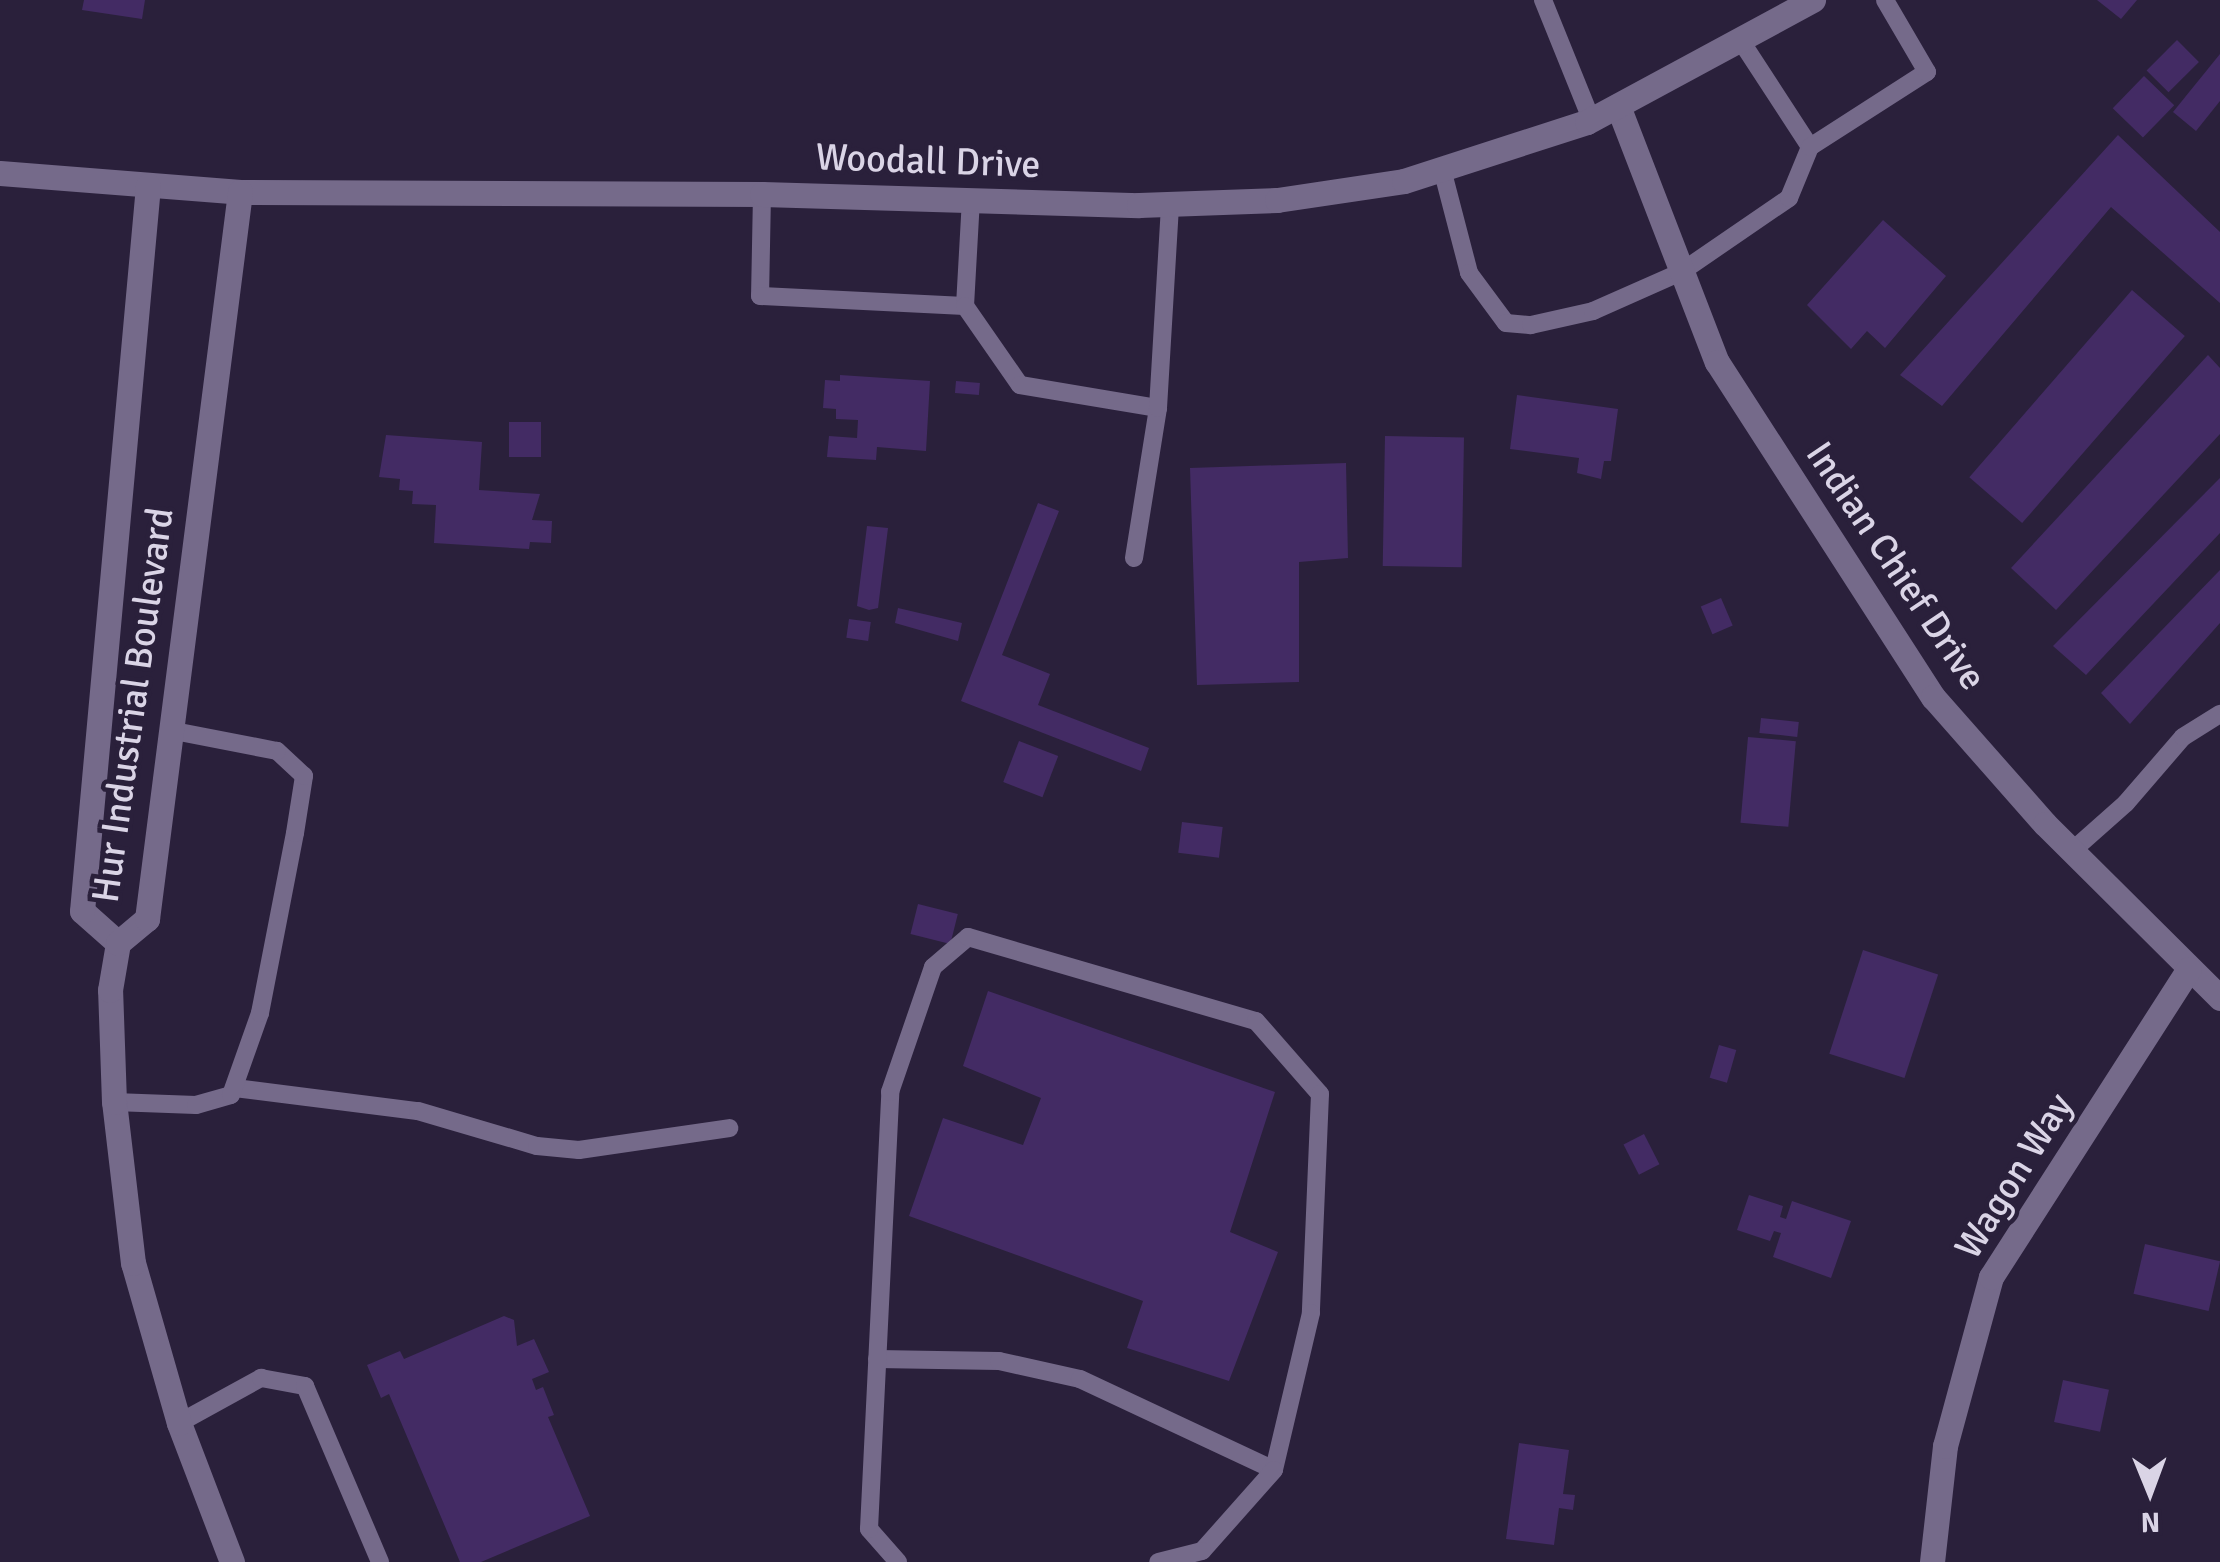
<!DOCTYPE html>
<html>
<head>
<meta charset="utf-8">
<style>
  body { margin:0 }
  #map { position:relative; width:2220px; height:1562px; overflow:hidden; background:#2a203b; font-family:Signika,sans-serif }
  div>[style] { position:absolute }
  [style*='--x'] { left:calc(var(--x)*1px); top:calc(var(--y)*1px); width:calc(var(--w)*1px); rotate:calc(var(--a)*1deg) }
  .building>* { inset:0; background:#432b64; transform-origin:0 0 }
  .lane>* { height:18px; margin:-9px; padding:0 9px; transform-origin:9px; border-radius:9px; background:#756a8a }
  .street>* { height:25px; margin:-12.5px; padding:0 12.5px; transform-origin:12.5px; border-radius:12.5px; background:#756a8a }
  span { translate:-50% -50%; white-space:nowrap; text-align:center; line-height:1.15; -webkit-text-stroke:9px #2a203b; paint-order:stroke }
  .street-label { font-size:38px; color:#dad4e6 }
  .north { position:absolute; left:2100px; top:1442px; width:100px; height:100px; -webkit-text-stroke:8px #2a203b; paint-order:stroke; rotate:179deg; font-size:28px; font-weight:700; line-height:40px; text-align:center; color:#dad4e6 }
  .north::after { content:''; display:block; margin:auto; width:35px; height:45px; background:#dad4e6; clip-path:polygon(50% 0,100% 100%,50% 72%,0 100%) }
</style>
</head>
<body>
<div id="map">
  <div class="building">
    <i style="clip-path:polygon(84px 0,145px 0,142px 19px,82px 10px)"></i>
    <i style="clip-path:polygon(2097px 0,2137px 0,2121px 19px)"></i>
    <i style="left:2177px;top:40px;width:31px;height:43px;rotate:45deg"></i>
    <i style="clip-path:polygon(2220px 54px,2220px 101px,2196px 131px,2173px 112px)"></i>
    <i style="left:2144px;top:76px;width:42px;height:45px;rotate:44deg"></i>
    <i style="clip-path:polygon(2118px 135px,2220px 232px,2220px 303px,2111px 207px,1942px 406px,1900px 375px)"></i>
    <i style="clip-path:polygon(1883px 220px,1946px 276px,1885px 348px,1867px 331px,1851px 349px,1807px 305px)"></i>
    <i style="left:2132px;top:290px;width:70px;height:248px;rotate:41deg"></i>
    <i style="clip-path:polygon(2208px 355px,2220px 368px,2220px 434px,2056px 610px,2011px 568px)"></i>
    <i style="clip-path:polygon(840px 375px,930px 381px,926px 451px,877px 447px,876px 460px,827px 457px,829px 436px,857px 438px,858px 420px,836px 419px,836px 409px,823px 408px,825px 380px,840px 381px)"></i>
    <i style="left:956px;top:381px;width:24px;height:12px;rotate:5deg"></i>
    <i style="clip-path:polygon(1517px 395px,1618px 409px,1611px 461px,1604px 461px,1601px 479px,1577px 473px,1579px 458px,1510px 449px)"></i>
    <i style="left:509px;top:422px;width:32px;height:35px"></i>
    <i style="clip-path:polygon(386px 435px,482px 442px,479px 490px,540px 494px,532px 520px,552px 521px,551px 543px,530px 542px,529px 549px,434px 543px,436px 505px,412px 504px,413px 491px,399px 490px,400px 479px,379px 477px)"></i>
    <i style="left:1385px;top:436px;width:79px;height:130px;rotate:1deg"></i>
    <i style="clip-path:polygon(1346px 463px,1348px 558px,1299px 562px,1299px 682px,1197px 685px,1190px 468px)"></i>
    <i style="clip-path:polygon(2220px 478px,2220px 533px,2086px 675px,2053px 646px)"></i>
    <i style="clip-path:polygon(1038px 503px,1059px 511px,1002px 655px,1050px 674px,1038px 705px,1149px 748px,1141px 771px,961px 701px)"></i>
    <i style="clip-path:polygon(867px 526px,888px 528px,878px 608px,869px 610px,857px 606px)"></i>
    <i style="clip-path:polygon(2220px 570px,2220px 623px,2130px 724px,2101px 693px)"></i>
    <i style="left:1721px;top:598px;width:30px;height:22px;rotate:67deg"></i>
    <i style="clip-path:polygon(898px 608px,962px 623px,958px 641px,895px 623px)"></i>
    <i style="left:849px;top:619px;width:22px;height:19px;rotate:8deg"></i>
    <i style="left:1761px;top:718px;width:38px;height:15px;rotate:6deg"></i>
    <i style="left:1748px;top:737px;width:48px;height:86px;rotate:5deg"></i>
    <i style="left:1019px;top:741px;width:42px;height:44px;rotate:21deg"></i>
    <i style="left:1182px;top:822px;width:41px;height:31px;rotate:7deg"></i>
    <i style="left:918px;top:904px;width:41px;height:31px;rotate:14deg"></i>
    <i style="left:1863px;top:950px;width:79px;height:109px;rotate:18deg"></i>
    <i style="clip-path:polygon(988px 991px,1275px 1092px,1230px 1232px,1278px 1252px,1229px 1381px,1127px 1348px,1143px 1301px,909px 1216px,943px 1118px,1023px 1145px,1041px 1098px,963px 1066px)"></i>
    <i style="left:1719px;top:1045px;width:18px;height:34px;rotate:16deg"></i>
    <i style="left:1644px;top:1134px;width:34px;height:23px;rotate:63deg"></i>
    <i style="clip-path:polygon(1749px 1195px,1783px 1206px,1780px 1217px,1786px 1219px,1792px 1201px,1851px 1221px,1831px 1278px,1773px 1257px,1781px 1233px,1774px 1231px,1770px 1241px,1737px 1230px)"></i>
    <i style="left:2145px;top:1244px;width:77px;height:51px;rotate:13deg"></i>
    <i style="clip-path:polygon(504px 1316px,514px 1320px,517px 1346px,534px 1339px,549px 1372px,532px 1379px,536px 1390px,543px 1387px,554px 1415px,548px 1417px,590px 1516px,481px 1562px,460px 1562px,389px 1394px,381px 1398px,367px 1365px,400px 1351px,404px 1359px)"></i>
    <i style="left:2063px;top:1380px;width:47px;height:43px;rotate:12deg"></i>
    <i style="clip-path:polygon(1519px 1443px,1569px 1450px,1563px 1494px,1575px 1495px,1573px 1510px,1559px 1508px,1554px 1545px,1506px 1539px)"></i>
  </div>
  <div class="lane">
    <i style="--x:1543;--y:0;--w:128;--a:68"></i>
    <i style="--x:1741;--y:41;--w:126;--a:56.9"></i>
    <i style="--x:1442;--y:169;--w:107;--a:75.4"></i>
    <i style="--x:1469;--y:273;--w:62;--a:53.5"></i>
    <i style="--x:1506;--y:323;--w:25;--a:5"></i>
    <i style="--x:1531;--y:325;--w:64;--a:-12.7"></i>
    <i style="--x:1593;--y:311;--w:96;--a:-23.9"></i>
    <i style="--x:1681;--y:272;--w:131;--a:-34.4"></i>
    <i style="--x:1789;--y:198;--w:55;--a:-67.6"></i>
    <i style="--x:1810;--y:147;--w:139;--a:-32.7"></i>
    <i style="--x:1927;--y:72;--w:83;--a:-120.3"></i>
    <i style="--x:762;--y:194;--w:102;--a:91.1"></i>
    <i style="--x:760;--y:296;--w:205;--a:2.8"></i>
    <i style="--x:965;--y:306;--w:106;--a:-86.8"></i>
    <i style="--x:965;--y:306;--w:96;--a:55.2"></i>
    <i style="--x:1020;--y:385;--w:140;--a:9.5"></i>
    <i style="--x:1134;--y:558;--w:152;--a:-80.9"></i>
    <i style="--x:1158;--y:408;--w:204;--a:-86.6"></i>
    <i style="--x:2072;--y:851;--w:72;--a:-41.6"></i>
    <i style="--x:2126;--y:803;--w:87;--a:-49.2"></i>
    <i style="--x:2183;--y:737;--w:44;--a:-31.9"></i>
    <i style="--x:235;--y:1088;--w:184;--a:7.2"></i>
    <i style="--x:418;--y:1111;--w:124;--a:16.4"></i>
    <i style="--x:537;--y:1146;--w:42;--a:5.4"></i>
    <i style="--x:579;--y:1150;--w:152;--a:-8.3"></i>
    <i style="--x:114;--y:1102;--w:82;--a:2.1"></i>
    <i style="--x:196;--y:1105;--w:36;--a:-16"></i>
    <i style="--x:231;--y:1095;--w:87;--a:-70.5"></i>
    <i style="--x:260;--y:1013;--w:183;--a:-79"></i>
    <i style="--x:295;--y:833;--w:58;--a:-81"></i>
    <i style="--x:304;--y:776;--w:37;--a:-137"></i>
    <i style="--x:277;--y:751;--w:110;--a:-169"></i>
    <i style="--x:877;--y:1359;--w:122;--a:0.9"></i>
    <i style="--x:999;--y:1361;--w:83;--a:12.5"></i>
    <i style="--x:1080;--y:1379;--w:214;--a:25.1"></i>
    <i style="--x:179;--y:1423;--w:94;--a:-28.8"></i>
    <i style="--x:261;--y:1378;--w:45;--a:10.3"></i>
    <i style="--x:305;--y:1386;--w:191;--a:66.9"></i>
    <i style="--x:898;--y:1562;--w:44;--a:-131.3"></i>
    <i style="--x:869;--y:1529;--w:438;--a:-87.2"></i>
    <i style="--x:890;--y:1092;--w:132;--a:-71"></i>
    <i style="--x:933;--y:967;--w:46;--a:-40.6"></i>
    <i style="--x:968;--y:937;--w:300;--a:16.3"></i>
    <i style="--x:1256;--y:1021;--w:97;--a:48.8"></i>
    <i style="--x:1320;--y:1094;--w:219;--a:92.4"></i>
    <i style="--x:1311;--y:1313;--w:161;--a:103.3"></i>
    <i style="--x:1274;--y:1470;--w:108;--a:131.6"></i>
    <i style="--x:1202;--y:1551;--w:45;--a:166"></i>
  </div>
  <div class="street">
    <i style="--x:1618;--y:106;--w:274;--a:68.9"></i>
    <i style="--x:1717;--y:362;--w:399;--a:57.2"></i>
    <i style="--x:1933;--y:697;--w:169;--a:48.6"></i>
    <i style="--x:2045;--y:824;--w:247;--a:44.8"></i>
    <i style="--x:0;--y:173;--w:241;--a:4.5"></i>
    <i style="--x:240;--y:192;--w:522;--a:0.22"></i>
    <i style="--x:762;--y:194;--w:377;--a:1.7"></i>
    <i style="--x:1139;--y:205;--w:138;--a:-2.1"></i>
    <i style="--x:1277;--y:200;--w:128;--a:-8.5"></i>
    <i style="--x:1404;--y:181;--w:192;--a:-17.9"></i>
    <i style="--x:1587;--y:122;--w:257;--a:-28.4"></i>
    <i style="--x:118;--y:943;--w:48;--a:-138.4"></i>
    <i style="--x:82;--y:911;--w:728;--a:-84.8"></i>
    <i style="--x:232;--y:1562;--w:149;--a:-110.9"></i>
    <i style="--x:179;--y:1423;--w:166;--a:-106"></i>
    <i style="--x:133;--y:1263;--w:162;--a:-96.7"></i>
    <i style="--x:114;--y:1102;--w:112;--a:-92"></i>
    <i style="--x:110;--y:990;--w:48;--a:-80.3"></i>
    <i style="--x:118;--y:943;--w:38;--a:-40"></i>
    <i style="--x:147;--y:919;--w:733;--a:-82.71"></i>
    <i style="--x:1932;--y:1562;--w:117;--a:-83.6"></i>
    <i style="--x:1945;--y:1446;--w:175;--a:-74.8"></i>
    <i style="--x:1991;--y:1277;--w:366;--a:-57.3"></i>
  </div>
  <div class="street-label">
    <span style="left:928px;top:161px;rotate:2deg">Woodall Drive</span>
    <span style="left:1896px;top:566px;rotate:56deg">Indian Chief Drive</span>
    <span style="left:133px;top:705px;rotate:-82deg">Hur Industrial Boulevard</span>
    <span style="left:2014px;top:1176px;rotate:-58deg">Wagon Way</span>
  </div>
  <div class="north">N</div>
</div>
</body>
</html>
